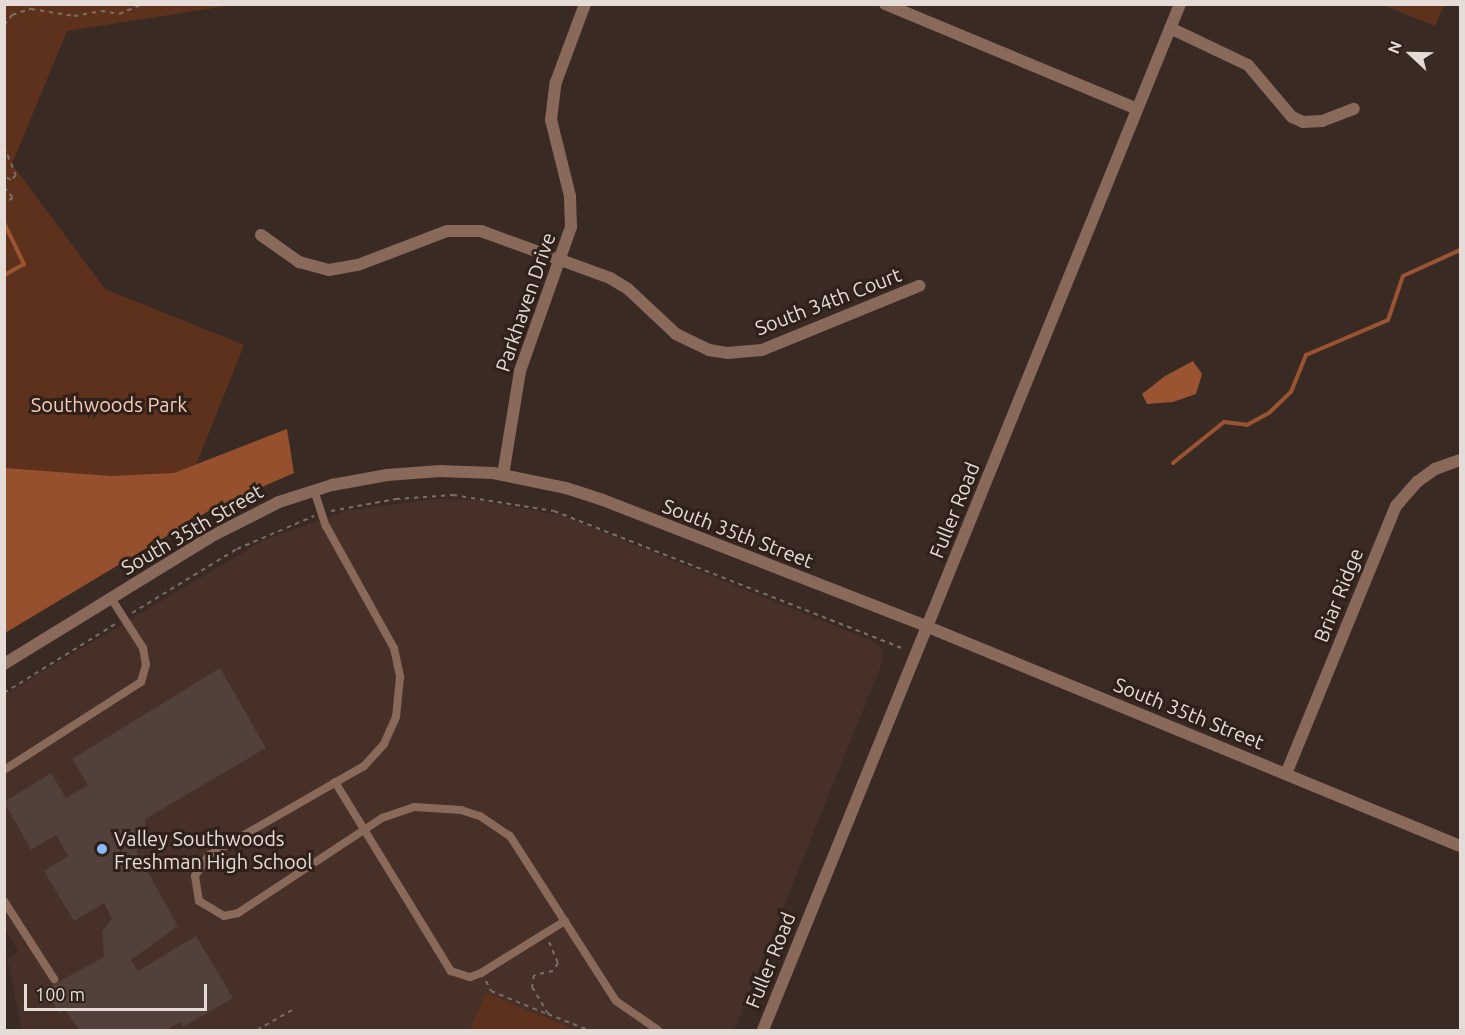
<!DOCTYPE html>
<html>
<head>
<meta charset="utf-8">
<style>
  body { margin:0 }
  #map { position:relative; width:1465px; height:1035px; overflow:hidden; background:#392a24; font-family:Ubuntu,sans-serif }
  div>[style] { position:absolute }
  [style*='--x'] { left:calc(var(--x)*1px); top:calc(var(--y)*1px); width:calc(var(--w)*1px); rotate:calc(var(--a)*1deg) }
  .built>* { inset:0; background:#463027 }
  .green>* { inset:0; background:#5d311c }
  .forest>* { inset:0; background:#97502e }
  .water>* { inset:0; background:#9b5431 }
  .stream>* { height:4px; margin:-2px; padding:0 2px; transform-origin:2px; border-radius:2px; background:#9b5431 }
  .building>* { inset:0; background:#51413a }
  .path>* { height:2px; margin-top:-1px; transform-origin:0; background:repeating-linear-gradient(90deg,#7b6e68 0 4.5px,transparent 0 9px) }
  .service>* { height:8px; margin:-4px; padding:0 4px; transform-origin:4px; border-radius:4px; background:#89695a }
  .minor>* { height:12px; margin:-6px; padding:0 6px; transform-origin:6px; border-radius:6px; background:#89695a }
  .tertiary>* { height:12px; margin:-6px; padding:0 6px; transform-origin:6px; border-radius:6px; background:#89695a }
  .dots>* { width:16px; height:16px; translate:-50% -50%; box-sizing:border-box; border:3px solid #2f211a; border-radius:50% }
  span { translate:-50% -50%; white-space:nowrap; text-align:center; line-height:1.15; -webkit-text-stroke:6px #2f211a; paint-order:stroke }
  .street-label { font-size:20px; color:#e6dcd7 }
  .park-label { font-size:20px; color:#f6ccb9 }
  .poi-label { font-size:20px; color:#e6dcd7 }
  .left { translate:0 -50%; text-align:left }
  .frame { position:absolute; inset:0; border:6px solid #e6dcd7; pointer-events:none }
  .north { position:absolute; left:1381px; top:24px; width:60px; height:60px; -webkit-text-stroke:4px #2f211a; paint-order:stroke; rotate:292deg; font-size:16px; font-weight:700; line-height:24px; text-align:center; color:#e6dcd7 }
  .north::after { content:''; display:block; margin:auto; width:21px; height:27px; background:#e6dcd7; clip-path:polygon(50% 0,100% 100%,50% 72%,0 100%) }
  .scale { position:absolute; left:24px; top:984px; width:183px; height:27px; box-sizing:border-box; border:3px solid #e6dcd7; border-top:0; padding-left:8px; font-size:18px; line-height:21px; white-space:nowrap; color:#e6dcd7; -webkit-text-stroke:4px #2f211a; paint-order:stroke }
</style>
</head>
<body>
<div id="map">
  <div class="built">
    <i style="clip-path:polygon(433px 499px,477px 500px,563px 516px,875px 642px,882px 649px,883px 661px,734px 1030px,22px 1030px,7px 958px,18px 951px,5px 930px,5px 694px,264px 540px,346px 511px)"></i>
  </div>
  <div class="green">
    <i style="clip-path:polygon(5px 5px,233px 5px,67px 31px,12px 164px,105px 289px,244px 345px,170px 530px,5px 630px)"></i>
    <i style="clip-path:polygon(1383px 5px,1444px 5px,1435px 26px)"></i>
    <i style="clip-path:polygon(486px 993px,575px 1030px,470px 1030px)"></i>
  </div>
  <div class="forest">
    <i style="clip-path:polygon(287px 429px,294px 473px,210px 510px,5px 633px,5px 468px,111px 476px,174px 473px)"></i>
  </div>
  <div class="water">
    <i style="clip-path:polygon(1193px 361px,1202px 374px,1196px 394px,1173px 402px,1147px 404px,1142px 394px,1165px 376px)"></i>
  </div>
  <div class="stream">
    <i style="--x:4;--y:223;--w:46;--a:64"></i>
    <i style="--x:24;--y:264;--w:23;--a:151"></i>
    <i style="--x:1173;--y:463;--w:65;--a:-38.8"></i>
    <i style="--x:1224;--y:422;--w:23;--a:7"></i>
    <i style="--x:1247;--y:425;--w:25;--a:-29"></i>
    <i style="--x:1269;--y:413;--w:30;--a:-44"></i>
    <i style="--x:1291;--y:392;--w:40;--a:-68"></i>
    <i style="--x:1306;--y:355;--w:89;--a:-23.1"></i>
    <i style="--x:1388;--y:320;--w:46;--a:-71.2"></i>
    <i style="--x:1403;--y:276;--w:63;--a:-24.5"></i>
  </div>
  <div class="building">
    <i style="clip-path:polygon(220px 668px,266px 748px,145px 819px,146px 836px,136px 851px,178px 926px,131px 960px,138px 971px,196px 936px,233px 998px,183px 1027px,180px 1022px,166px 1030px,79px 1030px,65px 1009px,59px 1013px,47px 993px,53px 990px,51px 986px,104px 957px,102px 931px,112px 919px,104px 903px,74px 921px,44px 871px,68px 856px,56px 835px,31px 850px,4px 802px,51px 773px,66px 798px,88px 785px,72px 759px)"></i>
  </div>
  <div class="path">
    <i style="--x:4;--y:25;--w:13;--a:-51"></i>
    <i style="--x:12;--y:15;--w:20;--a:-18"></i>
    <i style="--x:31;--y:9;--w:44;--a:9.2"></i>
    <i style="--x:74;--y:16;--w:27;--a:-10"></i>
    <i style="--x:101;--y:11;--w:18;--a:9"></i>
    <i style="--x:119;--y:14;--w:26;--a:-23"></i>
    <i style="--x:4;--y:147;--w:30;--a:67"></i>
    <i style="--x:16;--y:175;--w:7;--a:135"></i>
    <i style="--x:11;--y:180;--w:8;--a:-150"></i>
    <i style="--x:4;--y:187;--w:14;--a:51"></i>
    <i style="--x:13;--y:198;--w:10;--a:156"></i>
    <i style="--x:331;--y:511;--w:66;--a:-10.5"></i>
    <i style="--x:396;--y:499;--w:57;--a:-4"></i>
    <i style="--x:453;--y:495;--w:102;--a:9"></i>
    <i style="--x:554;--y:511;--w:373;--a:21.5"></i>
    <i style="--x:132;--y:613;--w:123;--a:-31.4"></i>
    <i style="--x:237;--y:549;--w:84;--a:-23.2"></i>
    <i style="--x:4;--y:693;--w:133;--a:-31.8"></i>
    <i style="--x:549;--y:942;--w:23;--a:67"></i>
    <i style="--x:558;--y:963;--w:9;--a:122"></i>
    <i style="--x:553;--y:971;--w:19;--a:168"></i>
    <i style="--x:534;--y:975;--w:12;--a:99"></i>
    <i style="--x:532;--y:987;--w:31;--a:59"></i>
    <i style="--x:548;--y:1014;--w:43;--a:21.8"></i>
    <i style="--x:486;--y:981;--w:11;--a:63"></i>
    <i style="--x:491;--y:991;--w:61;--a:22.3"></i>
    <i style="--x:257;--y:1030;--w:40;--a:-29.7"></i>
  </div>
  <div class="service">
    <i style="--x:314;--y:490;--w:38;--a:72"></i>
    <i style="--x:326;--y:526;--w:140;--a:60.9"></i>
    <i style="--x:394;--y:648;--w:30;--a:78"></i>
    <i style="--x:400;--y:677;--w:40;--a:95.7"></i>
    <i style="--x:396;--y:717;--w:30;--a:114"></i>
    <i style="--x:384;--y:744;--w:30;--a:132"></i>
    <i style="--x:364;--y:766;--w:179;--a:150.1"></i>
    <i style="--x:209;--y:855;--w:25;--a:124"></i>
    <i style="--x:195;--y:876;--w:25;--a:81"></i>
    <i style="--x:199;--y:901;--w:29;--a:31"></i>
    <i style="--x:224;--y:916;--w:14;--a:-12"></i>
    <i style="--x:238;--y:913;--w:173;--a:-33.4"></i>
    <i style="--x:382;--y:818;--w:34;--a:-19"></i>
    <i style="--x:414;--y:807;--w:47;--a:3.7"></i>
    <i style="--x:461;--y:810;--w:20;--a:18"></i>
    <i style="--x:480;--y:816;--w:36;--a:34"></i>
    <i style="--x:510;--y:836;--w:196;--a:57.3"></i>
    <i style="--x:616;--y:1001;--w:51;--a:34.6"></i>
    <i style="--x:4;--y:770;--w:163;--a:-32.7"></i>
    <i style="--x:141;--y:682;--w:18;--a:-74"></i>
    <i style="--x:146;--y:665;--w:17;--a:-100"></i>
    <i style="--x:143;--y:648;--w:59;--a:-122.6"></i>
    <i style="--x:335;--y:782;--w:222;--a:58.5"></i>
    <i style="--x:451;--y:971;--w:20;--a:18"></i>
    <i style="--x:470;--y:977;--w:12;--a:-20"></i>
    <i style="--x:481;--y:973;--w:99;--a:-31.8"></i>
    <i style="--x:4;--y:901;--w:93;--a:57.3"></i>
  </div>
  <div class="minor">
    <i style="--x:885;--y:4;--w:273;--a:22.6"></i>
    <i style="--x:1170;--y:28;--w:86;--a:25.4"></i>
    <i style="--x:1248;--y:65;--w:68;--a:49.8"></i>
    <i style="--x:1292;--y:117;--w:12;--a:24"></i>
    <i style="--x:1303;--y:122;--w:19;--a:-3"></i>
    <i style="--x:1322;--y:121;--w:34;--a:-21"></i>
    <i style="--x:261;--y:235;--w:47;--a:35.4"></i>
    <i style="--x:299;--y:262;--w:31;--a:15"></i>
    <i style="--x:329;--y:270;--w:29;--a:-10"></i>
    <i style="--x:358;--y:265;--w:95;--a:-20.9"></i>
    <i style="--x:447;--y:231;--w:34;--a:0"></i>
    <i style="--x:481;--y:231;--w:137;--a:20"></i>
    <i style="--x:610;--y:278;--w:21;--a:31"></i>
    <i style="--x:628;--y:289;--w:66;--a:43.2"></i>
    <i style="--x:676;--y:334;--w:37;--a:26"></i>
    <i style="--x:709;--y:350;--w:18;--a:9"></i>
    <i style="--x:727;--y:353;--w:35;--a:-5"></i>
    <i style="--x:762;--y:350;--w:170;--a:-22.2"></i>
    <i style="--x:503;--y:475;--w:105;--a:-80.7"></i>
    <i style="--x:520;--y:371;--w:153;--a:-70.5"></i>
    <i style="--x:571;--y:227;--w:31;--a:-92"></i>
    <i style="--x:570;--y:196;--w:78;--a:-104"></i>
    <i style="--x:551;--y:120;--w:38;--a:-83"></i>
    <i style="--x:556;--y:82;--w:83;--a:-69.6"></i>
    <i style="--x:1286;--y:774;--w:290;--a:-67.7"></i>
    <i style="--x:1396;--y:506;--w:32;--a:-49"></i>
    <i style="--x:1417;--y:482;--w:22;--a:-36"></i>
    <i style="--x:1435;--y:469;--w:27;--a:-20"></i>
  </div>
  <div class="tertiary">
    <i style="--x:4;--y:664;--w:246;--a:-31.6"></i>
    <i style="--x:214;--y:535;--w:73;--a:-26.9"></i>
    <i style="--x:279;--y:502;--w:56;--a:-17.8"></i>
    <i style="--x:332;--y:485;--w:56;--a:-10.3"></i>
    <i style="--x:387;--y:475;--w:53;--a:-4.3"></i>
    <i style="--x:440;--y:471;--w:53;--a:2.2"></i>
    <i style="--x:493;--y:473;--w:75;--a:11.6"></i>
    <i style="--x:566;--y:488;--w:39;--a:18"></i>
    <i style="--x:603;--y:500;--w:349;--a:21.3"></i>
    <i style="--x:928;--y:627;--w:575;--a:22.37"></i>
    <i style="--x:763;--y:1030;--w:1108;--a:-67.88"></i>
  </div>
  <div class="dots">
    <i style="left:102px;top:849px;background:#88bafc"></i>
  </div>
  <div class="street-label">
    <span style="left:828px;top:301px;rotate:-21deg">South 34th Court</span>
    <span style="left:525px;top:302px;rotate:-71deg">Parkhaven Drive</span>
    <span style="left:954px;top:510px;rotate:-68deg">Fuller Road</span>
    <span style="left:192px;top:529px;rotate:-30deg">South 35th Street</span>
    <span style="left:738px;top:533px;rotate:21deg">South 35th Street</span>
    <span style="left:1338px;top:595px;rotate:-68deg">Briar Ridge</span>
    <span style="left:1189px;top:713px;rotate:22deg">South 35th Street</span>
    <span style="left:770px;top:960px;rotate:-68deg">Fuller Road</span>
  </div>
  <div class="park-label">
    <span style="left:109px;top:404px">Southwoods Park</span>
  </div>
  <div class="poi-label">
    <span class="left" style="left:114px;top:850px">Valley Southwoods<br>Freshman High School</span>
  </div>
  <div class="frame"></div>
  <div class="north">N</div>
  <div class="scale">100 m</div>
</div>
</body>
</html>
